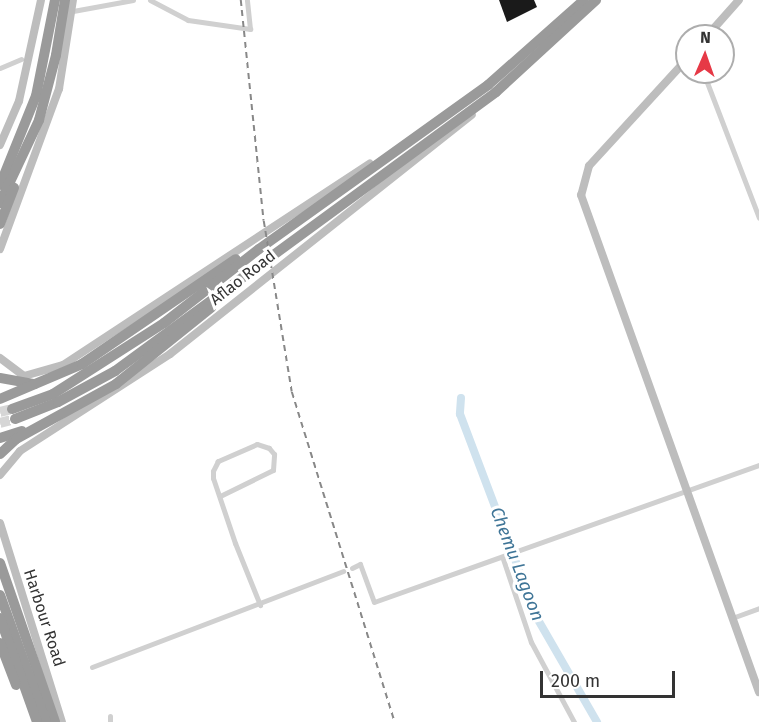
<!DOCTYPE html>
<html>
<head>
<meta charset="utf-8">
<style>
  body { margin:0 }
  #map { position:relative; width:759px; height:722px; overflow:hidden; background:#fff; font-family:"Fira Sans",sans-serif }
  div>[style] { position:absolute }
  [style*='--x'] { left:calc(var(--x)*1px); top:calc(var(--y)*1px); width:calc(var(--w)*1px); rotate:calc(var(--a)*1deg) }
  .river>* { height:8px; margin:-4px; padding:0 4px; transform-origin:4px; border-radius:4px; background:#cfe2ee }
  .building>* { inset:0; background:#1a1a1a }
  .highway-tunnel>* { height:10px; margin-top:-5px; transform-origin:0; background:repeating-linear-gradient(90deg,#d6d6d6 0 10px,transparent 0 15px) }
  .street>* { height:5px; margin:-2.5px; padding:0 2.5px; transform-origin:2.5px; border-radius:2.5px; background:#d0d0d0 }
  .secondary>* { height:8px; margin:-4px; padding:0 4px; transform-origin:4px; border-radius:4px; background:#bdbdbd }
  .highway>* { height:10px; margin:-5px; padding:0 5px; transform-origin:5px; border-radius:5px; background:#9a9a9a }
  .rail>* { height:1.5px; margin-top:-0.75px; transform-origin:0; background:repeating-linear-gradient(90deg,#888 0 6px,transparent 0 10.5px) }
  span { translate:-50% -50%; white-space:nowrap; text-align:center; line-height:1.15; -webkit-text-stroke:6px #fff; paint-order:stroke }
  .street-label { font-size:16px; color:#333 }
  .water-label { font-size:18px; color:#3f7597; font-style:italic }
  .north { position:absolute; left:675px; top:24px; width:60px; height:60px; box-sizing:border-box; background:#fff; border:2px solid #adadad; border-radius:50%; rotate:2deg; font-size:16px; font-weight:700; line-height:24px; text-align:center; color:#333 }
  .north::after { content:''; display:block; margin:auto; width:21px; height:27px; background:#e63946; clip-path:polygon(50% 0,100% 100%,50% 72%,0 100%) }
  .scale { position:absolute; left:540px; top:671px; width:135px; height:27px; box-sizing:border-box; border:3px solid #333; border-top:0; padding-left:8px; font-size:18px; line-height:21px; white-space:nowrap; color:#333; -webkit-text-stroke:4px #fff; paint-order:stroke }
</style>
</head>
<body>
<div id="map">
  <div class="river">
    <i style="--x:461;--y:398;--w:16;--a:94"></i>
    <i style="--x:460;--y:414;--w:218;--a:69.3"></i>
    <i style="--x:537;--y:618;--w:120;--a:60"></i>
  </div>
  <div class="building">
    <i style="clip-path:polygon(499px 0,534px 0,537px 7px,507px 22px)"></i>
  </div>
  <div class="highway-tunnel">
    <i style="--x:0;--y:412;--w:12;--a:-14"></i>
    <i style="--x:0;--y:423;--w:16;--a:-15"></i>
  </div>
  <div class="street">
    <i style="--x:150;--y:0;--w:43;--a:27.8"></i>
    <i style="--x:188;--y:20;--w:63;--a:8.3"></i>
    <i style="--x:250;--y:29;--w:29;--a:-96"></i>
    <i style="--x:73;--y:11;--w:61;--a:-10.4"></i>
    <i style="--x:0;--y:68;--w:23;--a:-23"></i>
    <i style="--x:703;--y:72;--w:156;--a:69"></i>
    <i style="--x:220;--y:496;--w:59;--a:-26.1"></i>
    <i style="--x:273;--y:470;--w:16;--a:-86"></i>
    <i style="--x:274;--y:454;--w:8;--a:-130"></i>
    <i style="--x:269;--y:448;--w:13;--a:-162"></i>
    <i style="--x:257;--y:444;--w:43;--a:156.4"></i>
    <i style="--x:218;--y:461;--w:11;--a:117"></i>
    <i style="--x:213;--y:471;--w:7;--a:90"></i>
    <i style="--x:213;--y:478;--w:69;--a:71.3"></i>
    <i style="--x:235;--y:543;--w:67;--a:68"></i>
    <i style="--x:503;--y:559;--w:88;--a:71.4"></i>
    <i style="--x:531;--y:642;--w:91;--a:61.7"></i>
    <i style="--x:352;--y:568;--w:9;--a:-27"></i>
    <i style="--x:360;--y:564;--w:40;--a:69.8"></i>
    <i style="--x:374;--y:602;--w:409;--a:-19.6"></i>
    <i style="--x:732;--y:618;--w:29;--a:-20"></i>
    <i style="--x:92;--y:667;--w:269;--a:-20.9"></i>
    <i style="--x:110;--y:716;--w:6;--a:90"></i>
  </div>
  <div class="secondary">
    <i style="--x:707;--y:36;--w:48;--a:-48.4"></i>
    <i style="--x:687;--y:59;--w:145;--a:132.5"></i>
    <i style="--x:589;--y:166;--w:30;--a:105"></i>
    <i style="--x:581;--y:195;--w:528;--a:70.3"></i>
    <i style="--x:0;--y:145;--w:48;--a:-66.6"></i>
    <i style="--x:19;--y:101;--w:103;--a:-77.7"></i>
    <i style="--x:0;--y:249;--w:171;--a:-69.8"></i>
    <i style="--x:59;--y:89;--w:90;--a:-81.1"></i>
    <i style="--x:0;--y:358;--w:30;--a:37"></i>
    <i style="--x:24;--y:376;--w:41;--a:-15.8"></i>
    <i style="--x:63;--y:365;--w:367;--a:-33.3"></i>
    <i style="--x:0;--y:475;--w:31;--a:-50"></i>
    <i style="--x:20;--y:451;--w:179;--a:-32.9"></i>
    <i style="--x:170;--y:354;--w:385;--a:-38.4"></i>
    <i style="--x:0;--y:523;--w:208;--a:72.7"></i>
  </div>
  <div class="highway">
    <i style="--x:0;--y:185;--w:96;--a:-68"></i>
    <i style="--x:36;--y:96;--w:98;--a:-78.8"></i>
    <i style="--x:0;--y:203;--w:92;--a:-64.8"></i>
    <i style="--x:39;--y:120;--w:67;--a:-75.3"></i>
    <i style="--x:56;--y:55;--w:56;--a:-80.7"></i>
    <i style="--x:0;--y:224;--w:39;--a:-69"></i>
    <i style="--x:0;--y:378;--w:35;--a:10"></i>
    <i style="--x:0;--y:399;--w:89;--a:-23.1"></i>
    <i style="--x:82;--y:364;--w:186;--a:-34.3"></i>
    <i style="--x:12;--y:409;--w:44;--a:-20.1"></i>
    <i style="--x:53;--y:394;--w:132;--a:-32.6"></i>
    <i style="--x:164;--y:323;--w:120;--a:-37.9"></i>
    <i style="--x:259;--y:249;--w:282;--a:-35.6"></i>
    <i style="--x:488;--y:85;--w:128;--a:-41.5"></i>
    <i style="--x:15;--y:419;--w:46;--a:-21.6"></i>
    <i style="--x:58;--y:402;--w:65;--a:-28.5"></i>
    <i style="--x:115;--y:371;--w:472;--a:-36.2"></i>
    <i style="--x:496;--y:92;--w:136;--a:-42.6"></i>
    <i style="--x:0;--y:438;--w:23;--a:-18"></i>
    <i style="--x:0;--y:454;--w:22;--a:-43"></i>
    <i style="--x:16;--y:439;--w:114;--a:-28.8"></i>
    <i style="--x:116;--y:384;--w:122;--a:-38.7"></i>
    <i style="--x:0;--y:563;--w:168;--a:70.9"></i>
    <i style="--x:0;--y:595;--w:135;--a:70.1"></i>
    <i style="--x:0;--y:618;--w:110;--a:70.4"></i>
    <i style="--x:0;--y:643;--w:45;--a:69.1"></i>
  </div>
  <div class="rail">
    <i style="--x:241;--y:0;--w:222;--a:84.1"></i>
    <i style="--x:264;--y:221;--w:173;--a:80.7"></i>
    <i style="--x:292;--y:392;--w:346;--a:72.7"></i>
  </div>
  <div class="street-label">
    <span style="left:243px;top:278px;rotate:-38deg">Aflao Road</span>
    <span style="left:44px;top:618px;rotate:72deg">Harbour Road</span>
  </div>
  <div class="water-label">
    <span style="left:517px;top:564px;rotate:69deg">Chemu Lagoon</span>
  </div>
  <div class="north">N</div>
  <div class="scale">200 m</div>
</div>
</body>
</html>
